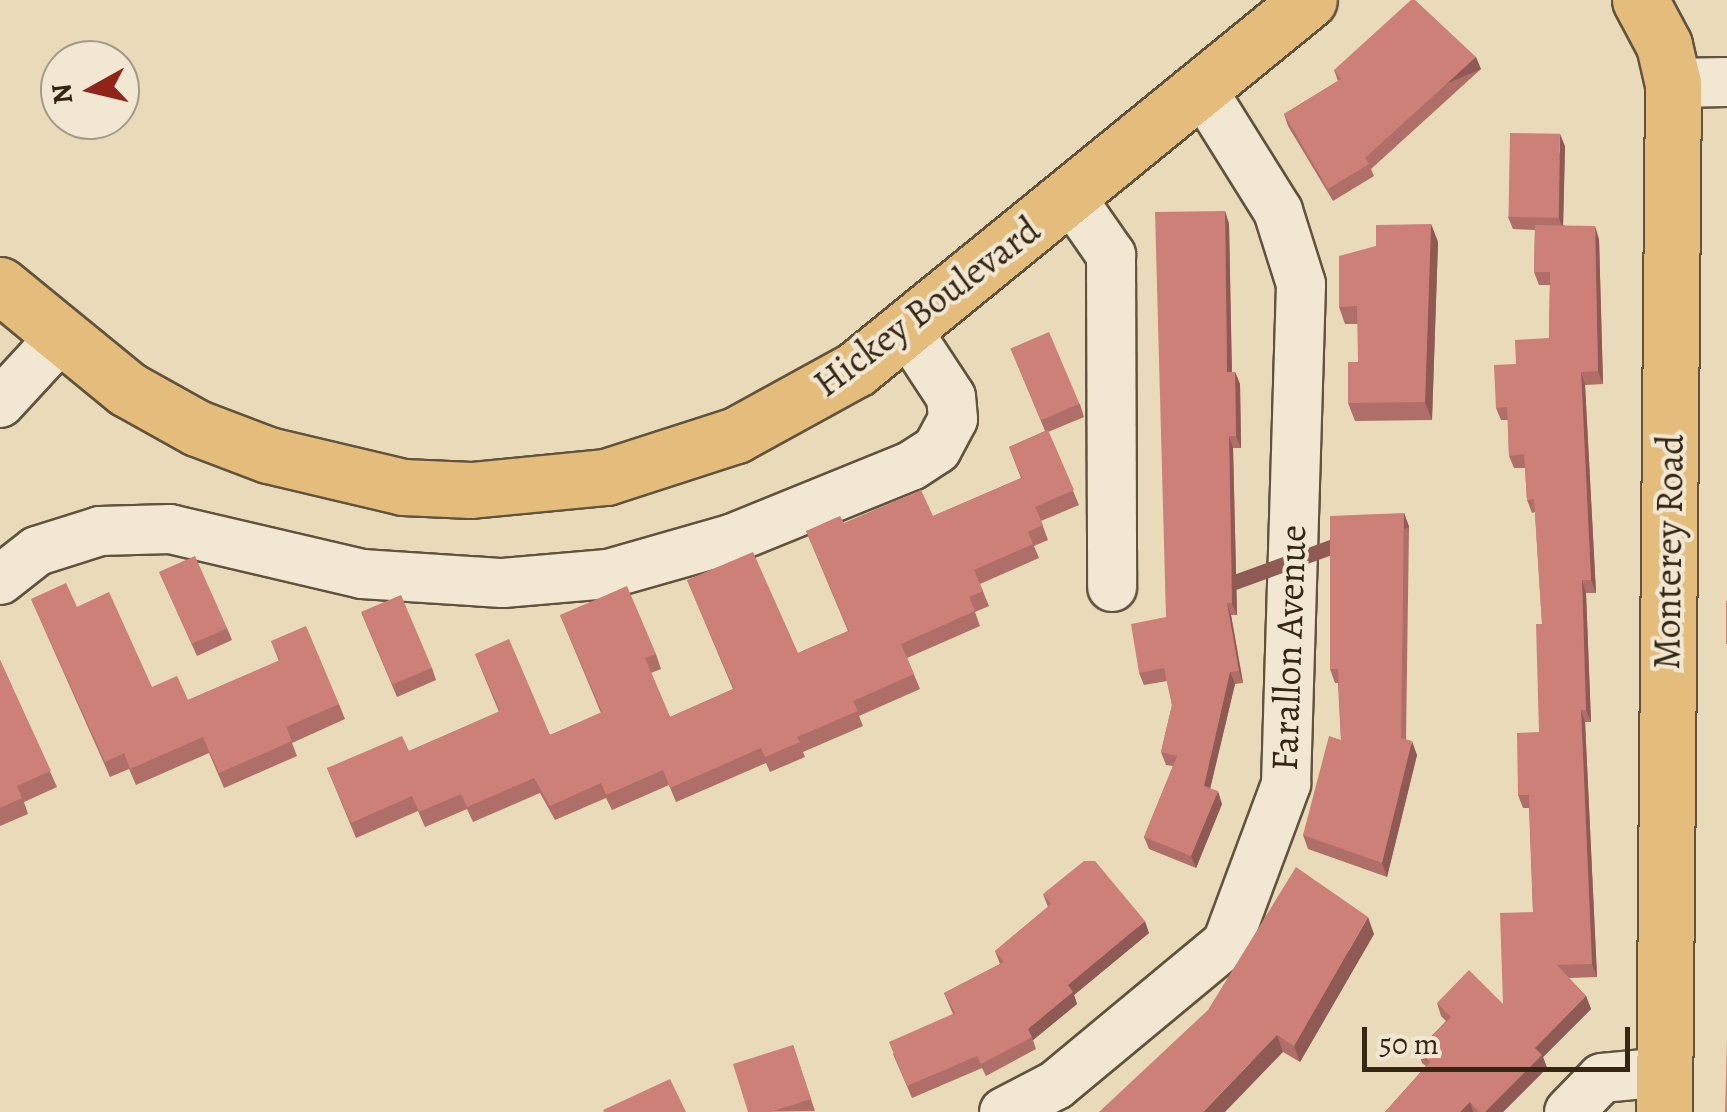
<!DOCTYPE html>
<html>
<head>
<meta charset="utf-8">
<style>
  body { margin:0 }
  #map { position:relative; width:1727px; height:1112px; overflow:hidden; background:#e9daba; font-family:Alegreya,serif }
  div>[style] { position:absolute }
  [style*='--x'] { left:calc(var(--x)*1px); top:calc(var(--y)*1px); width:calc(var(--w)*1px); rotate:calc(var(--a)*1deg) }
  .roads { filter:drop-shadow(2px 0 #61533d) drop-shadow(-2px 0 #61533d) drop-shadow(0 2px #61533d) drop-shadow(0 -2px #61533d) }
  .minor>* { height:48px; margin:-24px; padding:0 24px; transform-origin:24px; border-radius:24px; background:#f1e7d2 }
  .major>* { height:55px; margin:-27.5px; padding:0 27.5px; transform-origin:27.5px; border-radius:27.5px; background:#e4bd7d }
  .wall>* { inset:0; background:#af6e67 }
  .shaded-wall>* { inset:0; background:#8f5a54; transform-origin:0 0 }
  .building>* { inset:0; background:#cc8078; transform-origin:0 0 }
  span { translate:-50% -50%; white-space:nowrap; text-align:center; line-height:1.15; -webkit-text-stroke:8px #f1e7d2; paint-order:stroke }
  .street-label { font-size:38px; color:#342613 }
  .north { position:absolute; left:40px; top:40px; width:100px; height:100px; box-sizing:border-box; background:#f1e7d2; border:2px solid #a59a86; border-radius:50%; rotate:262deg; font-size:28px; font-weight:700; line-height:40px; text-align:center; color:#342613 }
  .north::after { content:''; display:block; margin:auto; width:35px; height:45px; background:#8f2418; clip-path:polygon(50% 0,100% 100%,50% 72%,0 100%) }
  .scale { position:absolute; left:1362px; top:1027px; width:268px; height:45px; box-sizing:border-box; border:5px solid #342613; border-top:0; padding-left:12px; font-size:30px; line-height:35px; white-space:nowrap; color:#342613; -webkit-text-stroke:8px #f1e7d2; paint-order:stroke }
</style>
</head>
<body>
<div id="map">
  <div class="roads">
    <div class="minor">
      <i style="--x:1673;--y:83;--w:54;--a:-1.1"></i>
      <i style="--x:1070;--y:196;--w:72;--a:55.2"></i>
      <i style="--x:1111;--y:255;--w:332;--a:89.8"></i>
      <i style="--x:0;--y:403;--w:87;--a:-47.3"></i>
      <i style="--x:0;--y:580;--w:47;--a:-38.1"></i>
      <i style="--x:37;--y:551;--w:66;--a:-17.6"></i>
      <i style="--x:100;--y:531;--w:70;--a:-1.6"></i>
      <i style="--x:170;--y:529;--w:197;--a:13.2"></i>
      <i style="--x:362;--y:574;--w:141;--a:3.7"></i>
      <i style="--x:503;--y:583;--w:105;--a:-4.9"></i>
      <i style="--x:608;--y:574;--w:128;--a:-15.9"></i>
      <i style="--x:731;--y:539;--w:194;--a:-22.1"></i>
      <i style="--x:911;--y:466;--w:31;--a:-33"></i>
      <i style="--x:937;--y:449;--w:34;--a:-62"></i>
      <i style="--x:953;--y:419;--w:22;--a:-95"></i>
      <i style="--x:951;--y:397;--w:80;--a:-123.3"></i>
      <i style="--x:1004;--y:1112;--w:59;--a:-27.4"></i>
      <i style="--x:1056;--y:1085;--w:222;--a:-39.7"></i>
      <i style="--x:1227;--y:943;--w:170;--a:-69.6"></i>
      <i style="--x:1286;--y:784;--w:500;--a:-88.28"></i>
      <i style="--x:1301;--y:284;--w:77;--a:-107.5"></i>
      <i style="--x:1278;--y:211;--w:145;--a:-122"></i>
      <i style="--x:1569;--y:1112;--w:47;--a:-45.9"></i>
      <i style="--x:1602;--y:1078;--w:62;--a:-5.5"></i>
    </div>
    <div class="major">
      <i style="--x:1640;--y:0;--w:51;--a:61.9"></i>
      <i style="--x:1664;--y:45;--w:39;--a:77"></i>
      <i style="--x:1673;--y:83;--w:1029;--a:90.5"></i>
      <i style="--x:0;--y:285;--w:164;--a:39.3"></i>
      <i style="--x:127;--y:389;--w:80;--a:29.1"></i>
      <i style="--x:197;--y:428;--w:76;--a:20.8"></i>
      <i style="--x:268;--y:455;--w:139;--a:13.3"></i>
      <i style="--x:403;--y:487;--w:68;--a:2.5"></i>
      <i style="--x:471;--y:490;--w:136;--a:-5.5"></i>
      <i style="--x:606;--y:477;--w:137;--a:-17.9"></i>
      <i style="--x:736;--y:435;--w:137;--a:-28.8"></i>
      <i style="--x:856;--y:369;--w:584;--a:-39.17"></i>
    </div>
  </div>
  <div class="wall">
    <i style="clip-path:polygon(1481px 69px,1371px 169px,1374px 176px,1333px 201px,1288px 126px,1284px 114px,1338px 81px,1334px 70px)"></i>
    <i style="clip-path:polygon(1565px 146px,1563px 225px,1599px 239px,1603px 384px,1585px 385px,1596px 593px,1586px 593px,1591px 722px,1585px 722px,1597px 977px,1569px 978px,1586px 996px,1591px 1009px,1543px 1057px,1547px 1068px,1503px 1112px,1385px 1112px,1426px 1066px,1422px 1063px,1418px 1050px,1446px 1021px,1441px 1016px,1437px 1003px,1503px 1004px,1533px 912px,1529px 808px,1523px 808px,1518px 795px,1539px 732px,1542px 624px,1535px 512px,1532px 513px,1527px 500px,1525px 468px,1514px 468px,1509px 456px,1508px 420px,1501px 420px,1496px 408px,1516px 364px,1549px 338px,1550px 285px,1539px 285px,1534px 272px,1535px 230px,1513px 229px,1508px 217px)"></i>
    <i style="clip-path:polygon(1225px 211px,1229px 224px,1232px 372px,1235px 372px,1240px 384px,1241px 448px,1233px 448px,1237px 615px,1231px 615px,1243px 683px,1235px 684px,1210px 788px,1222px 804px,1196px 868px,1149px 849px,1144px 837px,1173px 766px,1166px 765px,1161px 752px,1172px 705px,1167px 681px,1144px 685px,1139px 673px,1166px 617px)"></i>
    <i style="clip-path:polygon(1431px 224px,1438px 242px,1432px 420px,1355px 421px,1348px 403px,1358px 362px,1358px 324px,1345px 324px,1339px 307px,1376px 246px)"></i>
    <i style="clip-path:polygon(1011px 349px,1080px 404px,1084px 417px,1048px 432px,1079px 505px,1041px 521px,1048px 540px,1034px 546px,1039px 558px,980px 584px,989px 606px,975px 612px,980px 626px,907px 658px,920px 689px,859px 716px,863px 726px,803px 752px,805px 757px,770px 772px,766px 763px,676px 802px,669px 785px,612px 810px,606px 798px,555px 820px,540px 793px,473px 822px,467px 809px,425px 827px,418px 811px,356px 838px,327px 768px,409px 751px,499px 712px,475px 654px,550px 735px,601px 713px,560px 615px,656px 654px,661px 669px,651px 673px,670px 717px,733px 689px,687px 580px,798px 653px,848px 631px,806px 531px,844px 523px,933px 516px,1021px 478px,1009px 447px,1045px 431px)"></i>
    <i style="clip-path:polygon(1404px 513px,1409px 527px,1406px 739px,1417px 755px,1387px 877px,1308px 849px,1303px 835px,1341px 740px,1338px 683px,1335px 683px,1330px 669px)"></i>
    <i style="clip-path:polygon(159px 572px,227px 628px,232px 640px,197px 656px)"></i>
    <i style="clip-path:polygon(31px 599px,152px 687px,188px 700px,279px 661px,271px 641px,339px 704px,345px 719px,292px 743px,297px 756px,224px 788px,209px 753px,136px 785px,129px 769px,110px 777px)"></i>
    <i style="clip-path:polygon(361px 612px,432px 668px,436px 680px,397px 697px)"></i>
    <i style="clip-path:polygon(0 660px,57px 787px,24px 802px,28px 814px,0 826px)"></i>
    <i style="clip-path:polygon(1043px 894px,1149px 933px,1074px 995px,1077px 1004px,1033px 1040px,1036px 1049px,986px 1076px,982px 1068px,912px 1098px,893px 1054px,953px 1014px,944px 993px,1000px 964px,995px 951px,1048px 907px)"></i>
    <i style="clip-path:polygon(1374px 934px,1300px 1062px,1283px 1052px,1099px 1112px)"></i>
    <i style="clip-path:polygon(793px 1045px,815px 1111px,748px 1112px)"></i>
  </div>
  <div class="shaded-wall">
    <i style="left:1476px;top:57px;width:13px;height:150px;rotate:67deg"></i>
    <i style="clip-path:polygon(1560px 134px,1565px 146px,1563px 230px,1559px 218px)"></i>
    <i style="clip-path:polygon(1225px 211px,1229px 224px,1232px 384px,1227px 372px)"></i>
    <i style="clip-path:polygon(1431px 224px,1438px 242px,1432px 420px,1425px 402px)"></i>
    <i style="clip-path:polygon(1595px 226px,1599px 239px,1603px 384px,1598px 371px)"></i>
    <i style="clip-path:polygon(1235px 372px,1240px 384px,1241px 448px,1236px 436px)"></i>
    <i style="clip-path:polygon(1581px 372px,1585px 385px,1596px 593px,1591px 580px)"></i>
    <i style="clip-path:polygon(1229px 436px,1233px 448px,1237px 615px,1232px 603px)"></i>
    <i style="left:1404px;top:513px;width:15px;height:225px;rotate:70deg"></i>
    <i style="clip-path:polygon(1582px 580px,1586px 593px,1591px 722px,1586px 710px)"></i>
    <i style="clip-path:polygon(1227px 603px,1231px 615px,1243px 683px,1239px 671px)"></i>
    <i style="clip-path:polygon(1230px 672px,1235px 684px,1208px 798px,1204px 786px)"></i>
    <i style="clip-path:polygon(1581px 710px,1585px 722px,1597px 977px,1592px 964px)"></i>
    <i style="clip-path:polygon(1412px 741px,1417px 755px,1387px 877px,1382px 863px)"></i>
    <i style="clip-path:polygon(1218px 791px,1222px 804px,1196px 868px,1191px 856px)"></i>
    <i style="clip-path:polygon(1368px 917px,1374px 934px,1300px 1062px,1294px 1046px)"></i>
    <i style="clip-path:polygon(1145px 921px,1149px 933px,1074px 995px,1077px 1004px,1033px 1040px,1028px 1029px,1068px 985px)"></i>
    <i style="clip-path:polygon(1586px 996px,1591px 1009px,1543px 1057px,1547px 1068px,1503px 1112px,1485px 1112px,1535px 1048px)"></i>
    <i style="clip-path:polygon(1277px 1035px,1283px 1052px,1225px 1112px,1203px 1112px)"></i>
    <i style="clip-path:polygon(1470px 1102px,1473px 1112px,1460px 1112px)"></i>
  </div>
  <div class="building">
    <i style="clip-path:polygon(1411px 0,1415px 0,1476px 57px,1365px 158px,1369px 164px,1328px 189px,1284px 114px,1341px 79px,1334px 70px)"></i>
    <i style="left:1510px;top:133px;width:50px;height:84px;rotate:1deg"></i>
    <i style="clip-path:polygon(1225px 211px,1227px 372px,1235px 372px,1236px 436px,1229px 436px,1232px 603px,1227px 603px,1239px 671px,1230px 672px,1204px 786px,1218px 791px,1191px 856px,1144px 837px,1177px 756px,1161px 752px,1172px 705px,1164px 668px,1139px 673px,1131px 624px,1166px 617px,1155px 212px)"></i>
    <i style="clip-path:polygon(1431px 224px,1425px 402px,1348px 403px,1348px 362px,1358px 362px,1357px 306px,1339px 307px,1339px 256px,1376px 246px,1376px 225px)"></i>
    <i style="clip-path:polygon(1535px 225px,1595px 226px,1598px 371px,1581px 372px,1591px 580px,1582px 580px,1586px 710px,1581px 710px,1592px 964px,1557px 965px,1586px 996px,1535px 1048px,1542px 1055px,1485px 1112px,1479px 1112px,1470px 1102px,1460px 1112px,1385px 1112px,1430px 1062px,1418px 1050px,1451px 1017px,1437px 1003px,1469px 970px,1503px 1004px,1500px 913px,1533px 912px,1529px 795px,1518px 795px,1517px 733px,1539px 732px,1536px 624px,1542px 624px,1534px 499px,1527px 500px,1524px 454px,1509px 456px,1507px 407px,1496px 408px,1494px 365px,1516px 364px,1515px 340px,1549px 338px,1550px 272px,1534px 272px)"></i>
    <i style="left:1049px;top:332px;width:78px;height:42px;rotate:67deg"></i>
    <i style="clip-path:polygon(1048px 430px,1074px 490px,1035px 507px,1043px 525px,1028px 532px,1033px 544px,974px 570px,983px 591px,969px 597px,975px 611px,901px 644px,914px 674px,853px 701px,858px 711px,797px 737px,800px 742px,765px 757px,761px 748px,670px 788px,663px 770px,606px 795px,601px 783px,550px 806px,534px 778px,467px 807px,461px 794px,419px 812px,412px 796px,351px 823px,327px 768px,402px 736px,409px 751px,500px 711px,475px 654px,509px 639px,550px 735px,602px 712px,560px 615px,627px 586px,656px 654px,645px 658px,670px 717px,734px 689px,687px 580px,753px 552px,798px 653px,849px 631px,806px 531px,840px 516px,844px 523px,921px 490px,933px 516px,1022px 478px,1009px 447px)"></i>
    <i style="clip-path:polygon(1404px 513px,1401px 738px,1412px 741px,1382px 863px,1303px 835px,1329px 736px,1341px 740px,1338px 669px,1330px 669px,1330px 516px)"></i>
    <i style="left:195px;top:556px;width:79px;height:39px;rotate:66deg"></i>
    <i style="clip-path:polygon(66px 583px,77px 607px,109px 592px,152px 687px,177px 676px,188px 700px,280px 660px,271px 641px,306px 626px,339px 704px,286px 727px,292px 741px,219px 773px,203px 737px,130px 769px,124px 753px,105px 762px,31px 599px)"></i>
    <i style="left:401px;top:595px;width:79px;height:43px;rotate:67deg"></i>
    <i style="left:1726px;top:601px;width:1px;height:43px"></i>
    <i style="clip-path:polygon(0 660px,51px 771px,17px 786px,22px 798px,0 808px)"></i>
    <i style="clip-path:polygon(1084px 861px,1095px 861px,1145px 921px,1068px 985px,1073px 992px,1028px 1029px,1032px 1037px,981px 1064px,977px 1056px,907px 1086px,889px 1042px,955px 1013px,944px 993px,1004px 962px,995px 951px,1051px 904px,1043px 894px)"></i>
    <i style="clip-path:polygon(1296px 867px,1368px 917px,1294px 1046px,1277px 1035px,1203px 1112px,1099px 1112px,1208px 1010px)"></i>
    <i style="clip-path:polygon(1727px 1038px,1727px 1112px,1725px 1112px)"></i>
    <i style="clip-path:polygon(793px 1045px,811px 1099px,770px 1112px,748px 1112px,733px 1064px)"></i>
    <i style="clip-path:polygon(670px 1079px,686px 1112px,604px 1112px,603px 1110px)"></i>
  </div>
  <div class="street-label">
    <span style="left:927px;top:307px;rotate:-37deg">Hickey Boulevard</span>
    <span style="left:1669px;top:552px;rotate:-89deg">Monterey Road</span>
    <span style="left:1289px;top:648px;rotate:-88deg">Farallon Avenue</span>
  </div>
  <div class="north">N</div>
  <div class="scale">50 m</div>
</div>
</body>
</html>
